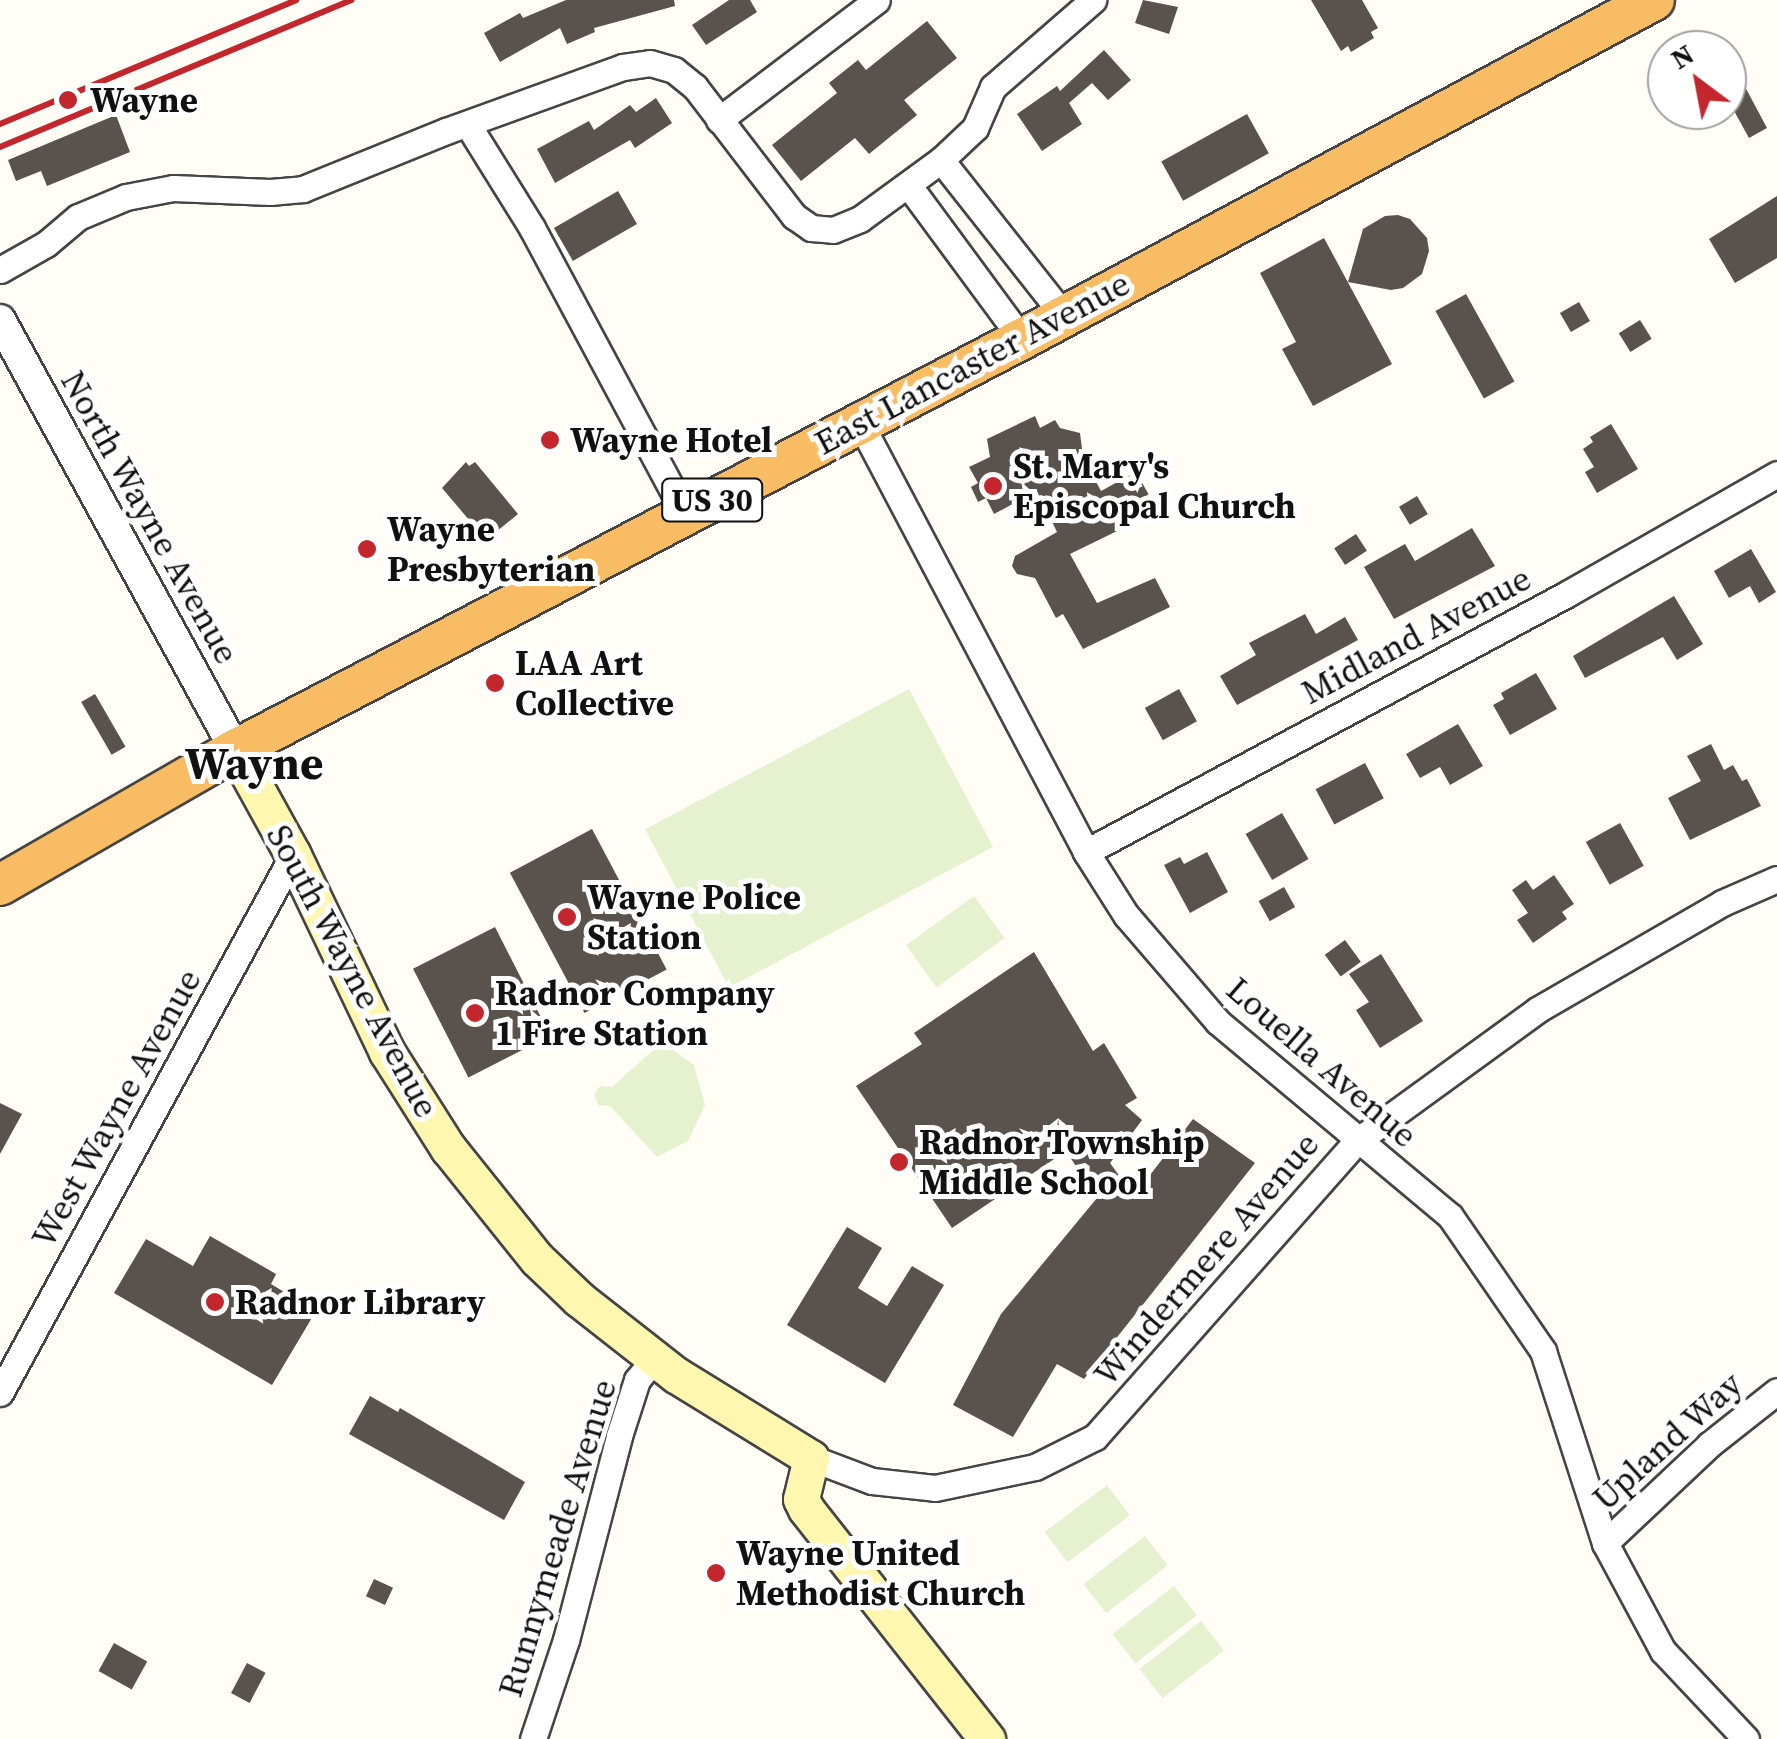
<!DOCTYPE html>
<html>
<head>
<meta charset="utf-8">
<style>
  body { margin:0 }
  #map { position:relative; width:1777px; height:1739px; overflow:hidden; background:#fffdf5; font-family:"Source Serif 4",serif }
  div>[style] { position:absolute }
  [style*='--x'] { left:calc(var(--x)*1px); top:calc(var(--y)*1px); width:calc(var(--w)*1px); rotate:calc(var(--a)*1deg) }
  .pitch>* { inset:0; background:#e6f2cf; transform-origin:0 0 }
  .building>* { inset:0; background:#5a524d; transform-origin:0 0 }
  .roads { filter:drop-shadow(2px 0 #444) drop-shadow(-2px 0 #444) drop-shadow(0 2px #444) drop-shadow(0 -2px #444) }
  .minor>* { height:25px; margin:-12.5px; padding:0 12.5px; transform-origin:12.5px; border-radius:12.5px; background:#fff }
  .tertiary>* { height:30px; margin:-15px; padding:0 15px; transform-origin:15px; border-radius:15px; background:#fff }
  .secondary>* { height:35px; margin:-17.5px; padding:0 17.5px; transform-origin:17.5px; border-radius:17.5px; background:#fff6b0 }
  .trunk>* { height:40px; margin:-20px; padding:0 20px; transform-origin:20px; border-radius:20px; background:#f7bc64 }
  .rail>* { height:6px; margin:-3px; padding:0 3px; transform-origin:3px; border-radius:3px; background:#c4262e }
  .dots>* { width:28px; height:28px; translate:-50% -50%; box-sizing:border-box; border:5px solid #fff; border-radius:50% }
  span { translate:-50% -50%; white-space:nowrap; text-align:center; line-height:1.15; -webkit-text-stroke:10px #fff; paint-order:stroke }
  .shield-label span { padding:2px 8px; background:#fff; border:2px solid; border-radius:8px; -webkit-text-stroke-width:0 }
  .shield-label { font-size:32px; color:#111; font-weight:700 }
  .poi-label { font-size:35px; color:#111; font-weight:700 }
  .left { translate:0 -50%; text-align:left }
  .street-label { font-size:35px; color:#111 }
  .district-label { font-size:45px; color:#111; font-weight:700 }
  .north { position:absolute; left:1647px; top:30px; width:100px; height:100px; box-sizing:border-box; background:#fff; border:2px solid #a0a0a0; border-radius:50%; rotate:328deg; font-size:28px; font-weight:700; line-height:40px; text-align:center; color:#111 }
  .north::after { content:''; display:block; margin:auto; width:35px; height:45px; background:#c4262e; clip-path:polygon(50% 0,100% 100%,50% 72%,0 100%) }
</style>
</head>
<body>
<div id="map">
  <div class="pitch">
    <i style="left:909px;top:689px;width:179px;height:299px;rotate:62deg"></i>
    <i style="left:974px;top:896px;width:52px;height:84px;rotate:54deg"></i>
    <i style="clip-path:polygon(662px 1042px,694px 1065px,705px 1105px,688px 1141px,657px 1157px,610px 1106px,598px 1105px,594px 1094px,600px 1086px,612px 1087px)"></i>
    <i style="left:1107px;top:1485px;width:38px;height:78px;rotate:53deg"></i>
    <i style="left:1145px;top:1536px;width:37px;height:78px;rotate:52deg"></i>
    <i style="left:1174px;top:1586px;width:37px;height:78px;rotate:52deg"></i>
    <i style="left:1201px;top:1621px;width:37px;height:78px;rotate:52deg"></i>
  </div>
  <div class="building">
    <i style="clip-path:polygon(566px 0,674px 0,675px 6px,594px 28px,595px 32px,567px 44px,560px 28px,500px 62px,484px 33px,520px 13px,523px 18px)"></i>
    <i style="clip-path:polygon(729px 0,750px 0,757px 12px,706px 45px,692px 25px)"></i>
    <i style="clip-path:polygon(1143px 0,1178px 7px,1169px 34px,1135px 23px)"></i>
    <i style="clip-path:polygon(1311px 0,1362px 0,1378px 28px,1371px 32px,1374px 38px,1351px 52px,1348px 46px,1341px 51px)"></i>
    <i style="clip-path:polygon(927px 21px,957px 58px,904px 100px,917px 115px,869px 154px,855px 138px,801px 181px,772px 145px,837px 93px,829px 83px,858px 60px,866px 70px)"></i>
    <i style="clip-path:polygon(1104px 50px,1131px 80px,1108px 100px,1092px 83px,1069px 103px,1082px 124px,1042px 151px,1017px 114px,1057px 86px,1060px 91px)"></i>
    <i style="clip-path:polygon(1727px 53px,1767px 128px,1749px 138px,1733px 109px,1727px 112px)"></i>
    <i style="clip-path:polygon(656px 98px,672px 123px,635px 148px,630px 140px,555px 183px,537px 149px,589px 121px,594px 130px,630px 105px,636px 112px)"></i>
    <i style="left:1247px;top:114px;width:45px;height:98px;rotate:61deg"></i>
    <i style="clip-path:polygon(116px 115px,130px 152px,47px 186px,41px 171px,16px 181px,8px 160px)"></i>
    <i style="left:618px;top:191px;width:38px;height:74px;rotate:60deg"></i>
    <i style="clip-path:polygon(1777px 196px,1777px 258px,1735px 283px,1709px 239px)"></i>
    <i style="clip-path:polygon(1398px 215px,1410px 219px,1427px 238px,1429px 251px,1422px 274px,1403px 288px,1391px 290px,1348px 282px,1363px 229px,1385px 216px)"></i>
    <i style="clip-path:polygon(1324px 238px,1392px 364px,1313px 406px,1282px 349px,1296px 342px,1260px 273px)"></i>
    <i style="left:1466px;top:294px;width:100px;height:35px;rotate:61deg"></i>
    <i style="left:1579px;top:302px;width:22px;height:22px;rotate:60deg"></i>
    <i style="left:1640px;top:320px;width:22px;height:25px;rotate:58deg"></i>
    <i style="clip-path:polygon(1035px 416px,1040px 428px,1055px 420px,1060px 428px,1080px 433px,1083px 457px,1101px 491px,1136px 472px,1158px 511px,1070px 554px,1097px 603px,1155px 578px,1170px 607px,1083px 649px,1063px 614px,1056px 618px,1035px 578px,1017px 574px,1012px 566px,1015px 556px,1057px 532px,1037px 491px,994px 514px,986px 498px,978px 502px,971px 487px,978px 483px,969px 467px,990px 457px,987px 439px)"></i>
    <i style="clip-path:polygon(1611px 424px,1638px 469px,1597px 493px,1585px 472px,1594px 467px,1583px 449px,1593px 442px,1590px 437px)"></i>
    <i style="clip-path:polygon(466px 462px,469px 466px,475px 462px,518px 514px,486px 540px,442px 488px)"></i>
    <i style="left:1417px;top:496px;width:21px;height:21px;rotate:59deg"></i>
    <i style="clip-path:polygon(1472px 528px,1495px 566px,1394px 619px,1364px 567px,1405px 544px,1415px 561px)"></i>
    <i style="left:1356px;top:534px;width:20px;height:26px;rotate:57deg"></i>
    <i style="clip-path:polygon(1751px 549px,1776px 592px,1759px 603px,1750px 586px,1729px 598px,1714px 571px)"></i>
    <i style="clip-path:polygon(1674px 596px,1703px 644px,1677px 660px,1663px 637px,1585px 678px,1573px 656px)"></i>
    <i style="clip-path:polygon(1305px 614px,1316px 634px,1345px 617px,1358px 640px,1237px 705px,1220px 676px,1256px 655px,1249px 643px)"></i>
    <i style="clip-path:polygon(1536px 673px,1557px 709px,1510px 735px,1493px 705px,1504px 699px,1501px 693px)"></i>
    <i style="left:1179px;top:689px;width:37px;height:39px;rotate:61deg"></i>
    <i style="left:95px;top:694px;width:61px;height:16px;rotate:60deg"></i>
    <i style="clip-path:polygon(1458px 724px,1483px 766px,1450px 785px,1440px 767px,1420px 778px,1406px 754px)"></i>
    <i style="clip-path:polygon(1711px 744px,1724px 770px,1733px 765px,1742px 781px,1747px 779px,1761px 806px,1690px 840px,1668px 798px,1701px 781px,1687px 756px)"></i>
    <i style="left:1365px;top:763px;width:40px;height:56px;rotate:62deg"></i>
    <i style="left:1282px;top:813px;width:53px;height:42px;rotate:60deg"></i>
    <i style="left:1620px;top:823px;width:49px;height:39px;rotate:61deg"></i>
    <i style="left:592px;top:829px;width:159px;height:93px;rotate:62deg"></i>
    <i style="clip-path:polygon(1207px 852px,1228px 892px,1190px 913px,1164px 865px,1180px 857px,1184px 864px)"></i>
    <i style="clip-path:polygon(1554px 875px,1574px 904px,1562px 912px,1567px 919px,1533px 943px,1517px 920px,1528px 913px,1512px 890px,1526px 880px,1533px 890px)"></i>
    <i style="left:1284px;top:887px;width:23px;height:29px;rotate:61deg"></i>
    <i style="left:495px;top:927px;width:122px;height:92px;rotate:63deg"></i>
    <i style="left:1345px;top:940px;width:27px;height:25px;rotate:54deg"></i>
    <i style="clip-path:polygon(1034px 952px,1093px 1051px,1104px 1043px,1137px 1098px,1125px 1105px,1142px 1120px,1110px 1163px,1134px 1196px,1193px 1119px,1255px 1163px,1084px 1379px,1057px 1364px,1013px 1437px,953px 1405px,1001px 1314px,1097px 1198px,1066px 1151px,952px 1228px,856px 1086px,922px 1044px,914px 1033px)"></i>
    <i style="clip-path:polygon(1381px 954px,1423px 1021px,1380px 1048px,1356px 1010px,1369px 1002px,1349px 974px)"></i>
    <i style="clip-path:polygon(0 1103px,22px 1114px,0 1154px)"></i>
    <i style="clip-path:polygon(847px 1227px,882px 1248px,858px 1288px,887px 1306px,912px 1266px,944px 1285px,885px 1383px,787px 1325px)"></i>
    <i style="clip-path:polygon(210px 1236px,276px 1274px,271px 1284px,316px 1311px,272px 1385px,114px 1293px,146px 1239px,193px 1266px)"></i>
    <i style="clip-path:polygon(370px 1396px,398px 1412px,400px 1408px,525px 1482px,504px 1520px,349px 1434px)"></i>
    <i style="left:374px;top:1579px;width:21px;height:19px;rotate:25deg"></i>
    <i style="left:114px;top:1643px;width:38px;height:32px;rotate:29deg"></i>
    <i style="left:247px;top:1663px;width:21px;height:34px;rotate:28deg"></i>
  </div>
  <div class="roads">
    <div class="minor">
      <i style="--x:719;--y:120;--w:198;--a:-37.2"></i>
      <i style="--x:468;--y:125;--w:121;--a:58.1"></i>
      <i style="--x:532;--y:228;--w:326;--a:61.8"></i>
      <i style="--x:941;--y:160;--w:199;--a:51.7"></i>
      <i style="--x:909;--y:186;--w:190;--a:53.6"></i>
      <i style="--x:0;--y:270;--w:53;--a:-29.5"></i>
      <i style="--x:46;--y:244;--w:42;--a:-40.2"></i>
      <i style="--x:78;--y:217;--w:52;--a:-22.6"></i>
      <i style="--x:126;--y:197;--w:48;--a:-10.8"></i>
      <i style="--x:173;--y:188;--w:97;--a:2.4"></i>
      <i style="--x:270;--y:192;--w:33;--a:-5"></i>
      <i style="--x:303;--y:189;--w:154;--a:-22.1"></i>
      <i style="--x:446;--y:131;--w:188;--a:-19.9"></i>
      <i style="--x:623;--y:67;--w:27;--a:-8"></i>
      <i style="--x:650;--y:63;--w:25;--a:16"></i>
      <i style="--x:674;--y:70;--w:27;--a:39"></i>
      <i style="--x:695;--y:87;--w:163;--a:52.5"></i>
      <i style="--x:794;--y:216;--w:21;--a:35"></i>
      <i style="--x:811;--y:228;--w:22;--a:5"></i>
      <i style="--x:833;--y:230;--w:29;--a:-22"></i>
      <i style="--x:860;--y:219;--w:100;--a:-36.1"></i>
      <i style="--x:941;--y:160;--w:47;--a:-43.3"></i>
      <i style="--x:975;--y:128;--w:45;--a:-66.3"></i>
      <i style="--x:993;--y:87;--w:133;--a:-41"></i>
      <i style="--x:859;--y:421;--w:487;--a:62.2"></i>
      <i style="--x:1086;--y:852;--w:75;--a:57.6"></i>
      <i style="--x:1126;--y:915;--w:141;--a:49.3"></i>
      <i style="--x:1218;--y:1022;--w:302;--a:39.9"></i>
      <i style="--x:1450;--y:1216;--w:164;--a:55.4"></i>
      <i style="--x:1543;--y:1351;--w:202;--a:72.1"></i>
      <i style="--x:1605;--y:1543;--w:123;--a:61.8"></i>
      <i style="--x:1663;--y:1651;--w:121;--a:46.7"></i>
      <i style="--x:1086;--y:852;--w:546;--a:-28.21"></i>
      <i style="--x:1567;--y:594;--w:242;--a:-29.7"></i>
      <i style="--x:0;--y:1393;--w:613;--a:-61.43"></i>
      <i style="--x:811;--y:1458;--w:65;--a:20.7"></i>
      <i style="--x:872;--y:1481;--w:63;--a:6.3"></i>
      <i style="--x:935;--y:1488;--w:102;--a:-11.9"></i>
      <i style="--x:1035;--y:1467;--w:67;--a:-26.6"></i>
      <i style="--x:1095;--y:1437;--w:395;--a:-48.5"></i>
      <i style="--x:1357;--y:1141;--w:223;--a:-36"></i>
      <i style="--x:1537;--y:1010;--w:214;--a:-30"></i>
      <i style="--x:1722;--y:903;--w:60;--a:-23.6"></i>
      <i style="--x:1605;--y:1543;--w:144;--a:-43.3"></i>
      <i style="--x:1710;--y:1444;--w:85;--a:-38.3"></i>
      <i style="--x:533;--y:1739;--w:104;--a:-71.6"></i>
      <i style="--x:566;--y:1640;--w:211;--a:-75.4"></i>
      <i style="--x:619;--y:1436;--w:59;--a:-72.2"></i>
      <i style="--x:637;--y:1380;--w:27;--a:-51"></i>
    </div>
    <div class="tertiary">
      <i style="--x:0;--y:320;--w:490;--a:61.3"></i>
    </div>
    <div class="secondary">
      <i style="--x:235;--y:750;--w:120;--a:61.1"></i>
      <i style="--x:293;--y:855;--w:218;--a:64.5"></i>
      <i style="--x:387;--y:1052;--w:114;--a:57.6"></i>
      <i style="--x:448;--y:1148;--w:142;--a:51.3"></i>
      <i style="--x:537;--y:1259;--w:58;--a:43.6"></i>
      <i style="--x:579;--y:1299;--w:123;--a:38.1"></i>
      <i style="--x:676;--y:1375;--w:158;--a:31.6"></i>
      <i style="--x:811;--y:1458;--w:42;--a:103.7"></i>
      <i style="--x:801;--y:1499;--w:11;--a:63"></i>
      <i style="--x:806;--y:1509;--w:293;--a:51.8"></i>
    </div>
    <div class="trunk">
      <i style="--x:0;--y:885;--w:271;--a:-29.9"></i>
      <i style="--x:235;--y:750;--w:888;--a:-27.58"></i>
      <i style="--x:1022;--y:339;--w:717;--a:-28.21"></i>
    </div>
  </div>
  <div class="rail">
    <i style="--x:0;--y:124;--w:321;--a:-22.7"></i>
    <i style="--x:0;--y:147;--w:381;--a:-22.7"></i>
  </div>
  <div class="dots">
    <i style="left:68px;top:100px;background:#c4262e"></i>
    <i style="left:550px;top:440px;background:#c4262e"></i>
    <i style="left:993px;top:486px;background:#c4262e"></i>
    <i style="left:367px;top:549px;background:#c4262e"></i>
    <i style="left:495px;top:683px;background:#c4262e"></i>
    <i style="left:567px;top:917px;background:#c4262e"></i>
    <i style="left:475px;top:1013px;background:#c4262e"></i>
    <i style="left:899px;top:1162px;background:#c4262e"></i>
    <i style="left:215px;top:1302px;background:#c4262e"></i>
    <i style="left:716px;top:1573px;background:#c4262e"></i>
  </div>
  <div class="shield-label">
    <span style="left:712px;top:500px">US 30</span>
  </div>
  <div class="poi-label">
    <span class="left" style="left:90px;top:100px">Wayne</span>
    <span class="left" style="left:570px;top:440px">Wayne Hotel</span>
    <span class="left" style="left:1013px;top:486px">St. Mary's<br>Episcopal Church</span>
    <span class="left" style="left:387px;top:549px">Wayne<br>Presbyterian</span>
    <span class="left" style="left:515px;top:683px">LAA Art<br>Collective</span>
    <span class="left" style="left:587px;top:917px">Wayne Police<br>Station</span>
    <span class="left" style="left:495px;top:1013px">Radnor Company<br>1 Fire Station</span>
    <span class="left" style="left:919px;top:1162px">Radnor Township<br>Middle School</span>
    <span class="left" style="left:235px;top:1302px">Radnor Library</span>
    <span class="left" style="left:736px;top:1573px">Wayne United<br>Methodist Church</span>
  </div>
  <div class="street-label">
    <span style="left:972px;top:363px;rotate:-28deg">East Lancaster Avenue</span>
    <span style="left:150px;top:517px;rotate:61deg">North Wayne Avenue</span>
    <span style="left:1416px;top:635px;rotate:-28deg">Midland Avenue</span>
    <span style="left:353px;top:971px;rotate:62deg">South Wayne Avenue</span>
    <span style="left:1322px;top:1062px;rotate:41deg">Louella Avenue</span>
    <span style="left:116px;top:1108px;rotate:-61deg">West Wayne Avenue</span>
    <span style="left:1206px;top:1259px;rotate:-49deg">Windermere Avenue</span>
    <span style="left:1667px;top:1441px;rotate:-42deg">Upland Way</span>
    <span style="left:557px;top:1538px;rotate:-73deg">Runnymeade Avenue</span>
  </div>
  <div class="district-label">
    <span style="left:254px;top:764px">Wayne</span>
  </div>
  <div class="north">N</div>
</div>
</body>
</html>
